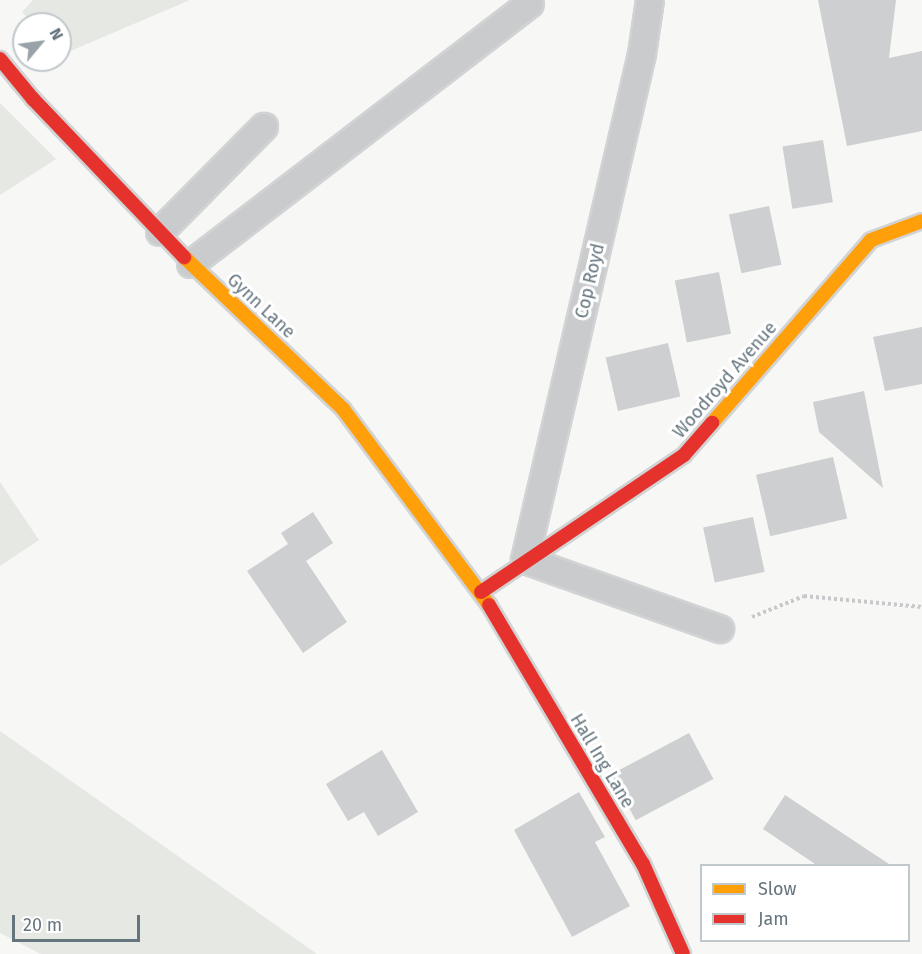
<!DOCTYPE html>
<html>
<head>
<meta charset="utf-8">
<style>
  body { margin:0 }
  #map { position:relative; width:922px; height:954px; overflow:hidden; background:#f7f7f6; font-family:"Fira Sans",sans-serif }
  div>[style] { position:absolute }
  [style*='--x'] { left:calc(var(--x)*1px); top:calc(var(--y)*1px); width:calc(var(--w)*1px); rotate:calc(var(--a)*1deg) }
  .green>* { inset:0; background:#e6e8e3 }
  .building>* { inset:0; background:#cdcfd0; transform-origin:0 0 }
  .path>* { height:4px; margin-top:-2px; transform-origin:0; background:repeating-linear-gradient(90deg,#c7c8c9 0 3px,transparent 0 6px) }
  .roads { filter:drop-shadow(2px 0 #d2d3d4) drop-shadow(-2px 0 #d2d3d4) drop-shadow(0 2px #d2d3d4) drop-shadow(0 -2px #d2d3d4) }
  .lane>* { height:26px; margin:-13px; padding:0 13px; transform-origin:13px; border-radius:13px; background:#c9cbcc }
  .slow>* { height:14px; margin:-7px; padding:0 7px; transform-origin:7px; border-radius:7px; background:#ff9f0a }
  .jam>* { height:14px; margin:-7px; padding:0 7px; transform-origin:7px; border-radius:7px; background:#e5322d }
  span { translate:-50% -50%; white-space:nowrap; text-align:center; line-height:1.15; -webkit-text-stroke:6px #fff; paint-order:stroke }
  .street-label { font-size:18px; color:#65757e }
  .legend { position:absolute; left:700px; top:864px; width:210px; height:78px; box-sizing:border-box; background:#fff; border:2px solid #c1c8cb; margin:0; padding:8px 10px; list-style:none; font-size:18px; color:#65757e }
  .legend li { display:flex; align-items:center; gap:12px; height:30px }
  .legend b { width:30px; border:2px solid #c1c8cb }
  .north { position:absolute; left:12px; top:12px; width:60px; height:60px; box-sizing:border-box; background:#fff; border:2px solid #c1c8cb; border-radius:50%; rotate:61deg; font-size:16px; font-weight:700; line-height:24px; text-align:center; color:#65757e }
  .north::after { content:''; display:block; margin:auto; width:21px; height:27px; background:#98a2a8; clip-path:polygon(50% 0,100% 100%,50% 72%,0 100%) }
  .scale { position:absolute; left:12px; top:915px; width:128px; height:27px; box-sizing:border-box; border:3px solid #65757e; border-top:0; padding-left:8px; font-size:18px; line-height:21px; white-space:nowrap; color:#65757e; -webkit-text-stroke:4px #fff; paint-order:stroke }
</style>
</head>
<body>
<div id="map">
  <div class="green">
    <i style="clip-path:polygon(33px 0,190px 0,61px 55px,60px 24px,33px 24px,22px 12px)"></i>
    <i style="clip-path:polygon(0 103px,56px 159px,0 195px)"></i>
    <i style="clip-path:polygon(0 482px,39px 540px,0 566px)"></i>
    <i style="clip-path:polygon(0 731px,317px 954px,41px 954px,0 933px)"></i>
  </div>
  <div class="building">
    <i style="clip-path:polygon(818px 0,896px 0,889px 58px,922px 51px,922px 131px,847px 146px)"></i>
    <i style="left:823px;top:140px;width:63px;height:41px;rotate:81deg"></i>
    <i style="left:769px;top:206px;width:60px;height:41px;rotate:78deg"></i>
    <i style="left:719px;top:272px;width:63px;height:45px;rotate:79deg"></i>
    <i style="clip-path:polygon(922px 327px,922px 384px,885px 391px,873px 337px)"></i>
    <i style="left:668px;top:343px;width:55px;height:64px;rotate:77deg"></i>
    <i style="clip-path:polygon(864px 391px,883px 488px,819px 432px,813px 402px)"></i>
    <i style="left:833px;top:457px;width:63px;height:79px;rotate:77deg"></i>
    <i style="clip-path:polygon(313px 512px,333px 543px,306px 561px,347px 622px,303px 653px,247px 571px,288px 544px,281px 533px)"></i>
    <i style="left:753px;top:517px;width:56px;height:51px;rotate:78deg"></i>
    <i style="left:689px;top:733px;width:52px;height:88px;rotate:62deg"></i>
    <i style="clip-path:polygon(382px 750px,418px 812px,378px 836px,364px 812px,348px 821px,326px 784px)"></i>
    <i style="clip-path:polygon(579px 792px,605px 837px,595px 842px,630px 906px,572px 937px,514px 830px)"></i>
    <i style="clip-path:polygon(785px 795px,892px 866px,818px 866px,763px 829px)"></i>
  </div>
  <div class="path">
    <i style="--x:752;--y:617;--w:56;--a:-22"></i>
    <i style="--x:804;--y:596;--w:119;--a:5.3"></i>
  </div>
  <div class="roads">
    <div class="lane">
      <i style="--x:650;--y:0;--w:55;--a:98.4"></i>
      <i style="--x:642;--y:54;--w:519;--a:103.02"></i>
      <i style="--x:525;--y:560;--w:207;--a:19.5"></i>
      <i style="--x:160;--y:232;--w:148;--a:-45.3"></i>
      <i style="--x:191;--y:264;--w:427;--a:-37.5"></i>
    </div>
    <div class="slow">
      <i style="--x:184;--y:257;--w:220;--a:43.7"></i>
      <i style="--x:343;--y:409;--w:244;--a:53.3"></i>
      <i style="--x:712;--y:423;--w:242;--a:-49"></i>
      <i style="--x:871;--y:240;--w:54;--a:-20.4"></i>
    </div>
    <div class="jam">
      <i style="--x:0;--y:59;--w:52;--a:50.5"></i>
      <i style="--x:33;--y:99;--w:219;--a:46.3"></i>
      <i style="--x:481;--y:592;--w:245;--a:-34"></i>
      <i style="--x:684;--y:455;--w:43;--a:-48.8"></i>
      <i style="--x:489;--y:605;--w:301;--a:59.3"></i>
      <i style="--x:643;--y:864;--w:98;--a:66"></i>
    </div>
  </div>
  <div class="street-label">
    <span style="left:590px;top:281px;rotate:-77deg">Cop Royd</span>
    <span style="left:261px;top:306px;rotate:43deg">Gynn Lane</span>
    <span style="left:725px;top:380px;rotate:-49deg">Woodroyd Avenue</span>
    <span style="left:602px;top:761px;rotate:59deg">Hall Ing Lane</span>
  </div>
  <ul class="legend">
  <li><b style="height:8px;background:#ff9f0a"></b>Slow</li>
  <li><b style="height:8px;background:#e5322d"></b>Jam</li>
  </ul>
  <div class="north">N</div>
  <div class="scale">20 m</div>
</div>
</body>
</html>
